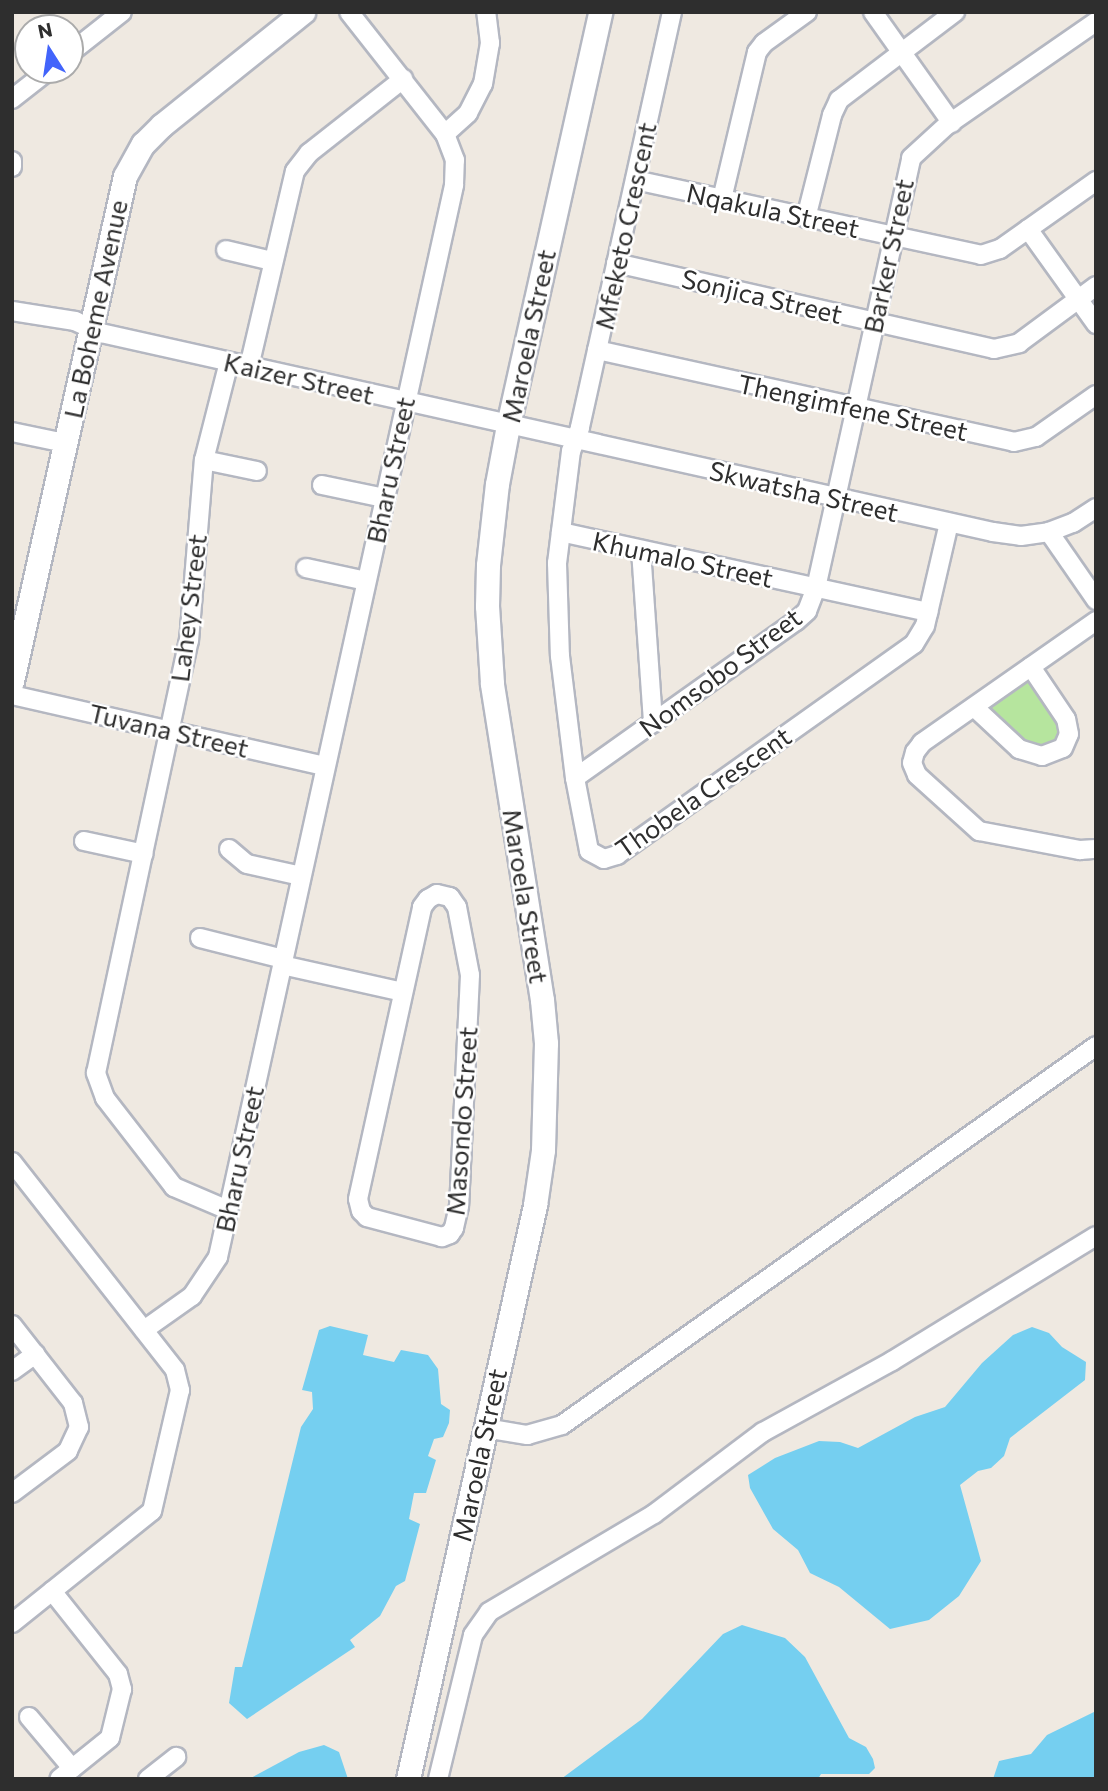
<!DOCTYPE html>
<html>
<head>
<meta charset="utf-8">
<style>
  body { margin:0 }
  #map { position:relative; width:1108px; height:1791px; overflow:hidden; background:#efe9e1; font-family:Commissioner,sans-serif }
  div>[style] { position:absolute }
  [style*='--x'] { left:calc(var(--x)*1px); top:calc(var(--y)*1px); width:calc(var(--w)*1px); rotate:calc(var(--a)*1deg) }
  .green>* { inset:0; background:#b6e59e }
  .water>* { inset:0; background:#75cff0 }
  .roads { filter:drop-shadow(2px 0 #b4b7c1) drop-shadow(-2px 0 #b4b7c1) drop-shadow(0 2px #b4b7c1) drop-shadow(0 -2px #b4b7c1) }
  .minor>* { height:18px; margin:-9px; padding:0 9px; transform-origin:9px; border-radius:9px; background:#fff }
  .tertiary>* { height:23px; margin:-11.5px; padding:0 11.5px; transform-origin:11.5px; border-radius:11.5px; background:#fff }
  span { translate:-50% -50%; white-space:nowrap; text-align:center; line-height:1.15; -webkit-text-stroke:5px #fff; paint-order:stroke }
  .street-label { font-size:26px; color:#2e2e2e }
  .frame { position:absolute; inset:0; border:14px solid #2e2e2e; pointer-events:none }
  .north { position:absolute; left:14px; top:14px; width:70px; height:70px; box-sizing:border-box; background:#fff; border:2px solid #ababab; border-radius:50%; rotate:348deg; font-size:19px; font-weight:700; line-height:28px; text-align:center; color:#2e2e2e }
  .north::after { content:''; display:block; margin:auto; width:24px; height:32px; background:#4264fb; clip-path:polygon(50% 0,100% 100%,50% 72%,0 100%) }
</style>
</head>
<body>
<div id="map">
  <div class="green">
    <i style="clip-path:polygon(1026px 680px,1030px 680px,1062px 724px,1063px 736px,1051px 749px,1029px 747px,990px 712px,991px 704px)"></i>
  </div>
  <div class="water">
    <i style="clip-path:polygon(330px 1326px,368px 1335px,363px 1355px,394px 1362px,401px 1350px,428px 1355px,438px 1369px,441px 1404px,450px 1410px,449px 1423px,443px 1437px,434px 1439px,428px 1456px,436px 1460px,426px 1493px,414px 1493px,409px 1519px,420px 1524px,405px 1581px,396px 1586px,380px 1616px,350px 1640px,355px 1647px,247px 1719px,229px 1703px,235px 1667px,242px 1667px,301px 1427px,313px 1409px,312px 1392px,302px 1390px,319px 1330px)"></i>
    <i style="clip-path:polygon(1032px 1327px,1049px 1333px,1062px 1347px,1086px 1362px,1085px 1380px,1010px 1438px,1004px 1456px,991px 1468px,978px 1471px,960px 1485px,981px 1561px,959px 1596px,929px 1620px,890px 1629px,839px 1587px,810px 1573px,798px 1550px,773px 1529px,750px 1488px,748px 1475px,775px 1458px,819px 1441px,840px 1442px,858px 1448px,915px 1417px,945px 1407px,982px 1363px,1013px 1335px)"></i>
    <i style="clip-path:polygon(742px 1625px,785px 1638px,805px 1657px,849px 1738px,866px 1747px,873px 1759px,875px 1768px,869px 1774px,821px 1774px,818px 1779px,561px 1779px,642px 1719px,723px 1634px)"></i>
    <i style="clip-path:polygon(1096px 1711px,1096px 1779px,993px 1779px,999px 1761px,1031px 1754px,1047px 1735px)"></i>
    <i style="clip-path:polygon(324px 1745px,339px 1752px,348px 1779px,249px 1779px,299px 1752px)"></i>
  </div>
  <div class="roads">
    <div class="minor">
      <i style="--x:672;--y:12;--w:426;--a:102.5"></i>
      <i style="--x:580;--y:428;--w:25;--a:111"></i>
      <i style="--x:571;--y:451;--w:113;--a:97.1"></i>
      <i style="--x:557;--y:563;--w:93;--a:88.2"></i>
      <i style="--x:560;--y:656;--w:123;--a:83"></i>
      <i style="--x:575;--y:778;--w:74;--a:79.1"></i>
      <i style="--x:589;--y:851;--w:17;--a:28"></i>
      <i style="--x:604;--y:859;--w:14;--a:-17"></i>
      <i style="--x:617;--y:855;--w:364;--a:-35.4"></i>
      <i style="--x:914;--y:644;--w:21;--a:-59"></i>
      <i style="--x:925;--y:626;--w:106;--a:-76.9"></i>
      <i style="--x:873;--y:12;--w:136;--a:54.6"></i>
      <i style="--x:70;--y:53;--w:66;--a:-38.3"></i>
      <i style="--x:12;--y:99;--w:47;--a:-38.1"></i>
      <i style="--x:445;--y:134;--w:31;--a:-42"></i>
      <i style="--x:468;--y:113;--w:33;--a:-63"></i>
      <i style="--x:483;--y:84;--w:42;--a:-80.3"></i>
      <i style="--x:490;--y:43;--w:31;--a:-97"></i>
      <i style="--x:12;--y:161;--w:6;--a:90"></i>
      <i style="--x:635;--y:180;--w:354;--a:12.2"></i>
      <i style="--x:981;--y:255;--w:20;--a:-18"></i>
      <i style="--x:1000;--y:249;--w:118;--a:-35.3"></i>
      <i style="--x:722;--y:199;--w:151;--a:-76.6"></i>
      <i style="--x:757;--y:52;--w:11;--a:-52"></i>
      <i style="--x:764;--y:43;--w:53;--a:-35.8"></i>
      <i style="--x:806;--y:218;--w:106;--a:-75.8"></i>
      <i style="--x:832;--y:115;--w:17;--a:-65"></i>
      <i style="--x:839;--y:100;--w:146;--a:-37.2"></i>
      <i style="--x:1028;--y:229;--w:117;--a:54.4"></i>
      <i style="--x:226;--y:250;--w:47;--a:13.4"></i>
      <i style="--x:616;--y:263;--w:388;--a:12.8"></i>
      <i style="--x:994;--y:349;--w:26;--a:-13"></i>
      <i style="--x:1019;--y:343;--w:96;--a:-36.5"></i>
      <i style="--x:12;--y:311;--w:64;--a:9"></i>
      <i style="--x:75;--y:321;--w:29;--a:25"></i>
      <i style="--x:101;--y:333;--w:914;--a:12.58"></i>
      <i style="--x:993;--y:532;--w:28;--a:8"></i>
      <i style="--x:1021;--y:536;--w:28;--a:-8"></i>
      <i style="--x:1049;--y:532;--w:26;--a:-21"></i>
      <i style="--x:1073;--y:523;--w:27;--a:-33"></i>
      <i style="--x:597;--y:350;--w:427;--a:12.4"></i>
      <i style="--x:1014;--y:442;--w:23;--a:-13"></i>
      <i style="--x:1036;--y:437;--w:73;--a:-35"></i>
      <i style="--x:249;--y:367;--w:201;--a:-76.8"></i>
      <i style="--x:295;--y:171;--w:23;--a:-52"></i>
      <i style="--x:309;--y:153;--w:120;--a:-38.2"></i>
      <i style="--x:12;--y:432;--w:54;--a:11.7"></i>
      <i style="--x:204;--y:460;--w:54;--a:11.7"></i>
      <i style="--x:322;--y:485;--w:63;--a:11.8"></i>
      <i style="--x:561;--y:532;--w:376;--a:12.3"></i>
      <i style="--x:1049;--y:532;--w:83;--a:55.3"></i>
      <i style="--x:641;--y:550;--w:173;--a:86"></i>
      <i style="--x:306;--y:568;--w:61;--a:12.2"></i>
      <i style="--x:1096;--y:621;--w:213;--a:145"></i>
      <i style="--x:922;--y:743;--w:11;--a:128"></i>
      <i style="--x:915;--y:752;--w:11;--a:105"></i>
      <i style="--x:912;--y:763;--w:13;--a:67"></i>
      <i style="--x:917;--y:775;--w:84;--a:42.1"></i>
      <i style="--x:979;--y:831;--w:103;--a:10.7"></i>
      <i style="--x:1080;--y:850;--w:16;--a:-4"></i>
      <i style="--x:12;--y:695;--w:321;--a:12.8"></i>
      <i style="--x:974;--y:707;--w:62;--a:43"></i>
      <i style="--x:1019;--y:749;--w:24;--a:17"></i>
      <i style="--x:1042;--y:756;--w:22;--a:-21"></i>
      <i style="--x:1063;--y:748;--w:15;--a:-67"></i>
      <i style="--x:1069;--y:734;--w:15;--a:-101"></i>
      <i style="--x:1066;--y:719;--w:63;--a:-123.9"></i>
      <i style="--x:575;--y:778;--w:271;--a:-35.4"></i>
      <i style="--x:796;--y:621;--w:15;--a:-42"></i>
      <i style="--x:807;--y:611;--w:25;--a:-69"></i>
      <i style="--x:816;--y:588;--w:440;--a:-77.5"></i>
      <i style="--x:911;--y:158;--w:49;--a:-42.5"></i>
      <i style="--x:947;--y:125;--w:181;--a:-34.7"></i>
      <i style="--x:84;--y:841;--w:61;--a:12.2"></i>
      <i style="--x:229;--y:849;--w:23;--a:40"></i>
      <i style="--x:247;--y:864;--w:55;--a:12.5"></i>
      <i style="--x:437;--y:894;--w:13;--a:13"></i>
      <i style="--x:450;--y:897;--w:12;--a:55"></i>
      <i style="--x:457;--y:907;--w:69;--a:79.2"></i>
      <i style="--x:470;--y:975;--w:231;--a:92.7"></i>
      <i style="--x:459;--y:1206;--w:23;--a:103"></i>
      <i style="--x:454;--y:1228;--w:7;--a:124"></i>
      <i style="--x:450;--y:1234;--w:9;--a:159"></i>
      <i style="--x:442;--y:1237;--w:78;--a:-165.1"></i>
      <i style="--x:367;--y:1217;--w:8;--a:-135"></i>
      <i style="--x:361;--y:1211;--w:12;--a:-104"></i>
      <i style="--x:358;--y:1199;--w:299;--a:-77.6"></i>
      <i style="--x:422;--y:907;--w:10;--a:-53"></i>
      <i style="--x:428;--y:899;--w:10;--a:-29"></i>
      <i style="--x:200;--y:938;--w:86;--a:14.2"></i>
      <i style="--x:282;--y:965;--w:124;--a:12.6"></i>
      <i style="--x:12;--y:1162;--w:264;--a:51.9"></i>
      <i style="--x:175;--y:1370;--w:21;--a:76"></i>
      <i style="--x:180;--y:1390;--w:124;--a:103"></i>
      <i style="--x:152;--y:1511;--w:179;--a:141.3"></i>
      <i style="--x:228;--y:1210;--w:59;--a:-156.9"></i>
      <i style="--x:174;--y:1187;--w:113;--a:-127.8"></i>
      <i style="--x:105;--y:1098;--w:27;--a:-110"></i>
      <i style="--x:96;--y:1073;--w:442;--a:-77.9"></i>
      <i style="--x:189;--y:641;--w:182;--a:-85.3"></i>
      <i style="--x:204;--y:460;--w:101;--a:-75.7"></i>
      <i style="--x:12;--y:1325;--w:99;--a:52"></i>
      <i style="--x:73;--y:1403;--w:25;--a:76"></i>
      <i style="--x:79;--y:1427;--w:26;--a:115"></i>
      <i style="--x:68;--y:1451;--w:70;--a:143.1"></i>
      <i style="--x:144;--y:1330;--w:59;--a:-35.3"></i>
      <i style="--x:192;--y:1296;--w:47;--a:-56.3"></i>
      <i style="--x:218;--y:1257;--w:1098;--a:-77.58"></i>
      <i style="--x:454;--y:185;--w:25;--a:-88"></i>
      <i style="--x:455;--y:160;--w:28;--a:-111"></i>
      <i style="--x:445;--y:134;--w:155;--a:-128.2"></i>
      <i style="--x:12;--y:1371;--w:29;--a:-36"></i>
      <i style="--x:485;--y:1428;--w:43;--a:9.5"></i>
      <i style="--x:527;--y:1435;--w:36;--a:-16"></i>
      <i style="--x:562;--y:1425;--w:655;--a:-35.36"></i>
      <i style="--x:52;--y:1591;--w:106;--a:51.5"></i>
      <i style="--x:118;--y:1674;--w:16;--a:75"></i>
      <i style="--x:122;--y:1689;--w:50;--a:103.8"></i>
      <i style="--x:110;--y:1738;--w:65;--a:141.2"></i>
      <i style="--x:29;--y:1717;--w:67;--a:49.9"></i>
      <i style="--x:148;--y:1779;--w:36;--a:-38"></i>
      <i style="--x:438;--y:1779;--w:148;--a:-76.3"></i>
      <i style="--x:473;--y:1635;--w:28;--a:-55"></i>
      <i style="--x:489;--y:1612;--w:192;--a:-30.7"></i>
      <i style="--x:654;--y:1514;--w:136;--a:-37"></i>
      <i style="--x:763;--y:1432;--w:147;--a:-28.8"></i>
      <i style="--x:892;--y:1361;--w:239;--a:-31.5"></i>
    </div>
    <div class="tertiary">
      <i style="--x:12;--y:681;--w:517;--a:-77.39"></i>
      <i style="--x:125;--y:176;--w:37;--a:-61"></i>
      <i style="--x:143;--y:144;--w:27;--a:-45"></i>
      <i style="--x:162;--y:125;--w:181;--a:-38.7"></i>
      <i style="--x:408;--y:1779;--w:588;--a:-77.52"></i>
      <i style="--x:535;--y:1205;--w:56;--a:-81.7"></i>
      <i style="--x:543;--y:1150;--w:107;--a:-88.4"></i>
      <i style="--x:546;--y:1043;--w:43;--a:-95.3"></i>
      <i style="--x:542;--y:1000;--w:321;--a:-99"></i>
      <i style="--x:492;--y:683;--w:77;--a:-93.7"></i>
      <i style="--x:487;--y:606;--w:41;--a:-88.6"></i>
      <i style="--x:488;--y:565;--w:81;--a:-83.7"></i>
      <i style="--x:497;--y:484;--w:60;--a:-79.4"></i>
      <i style="--x:508;--y:425;--w:423;--a:-77.4"></i>
    </div>
  </div>
  <div class="street-label">
    <span style="left:773px;top:210px;rotate:12deg">Nqakula Street</span>
    <span style="left:625px;top:226px;rotate:-78deg">Mfeketo Crescent</span>
    <span style="left:888px;top:256px;rotate:-78deg">Barker Street</span>
    <span style="left:762px;top:296px;rotate:13deg">Sonjica Street</span>
    <span style="left:95px;top:309px;rotate:-78deg">La Boheme Avenue</span>
    <span style="left:528px;top:336px;rotate:-78deg">Maroela Street</span>
    <span style="left:299px;top:378px;rotate:13deg">Kaizer Street</span>
    <span style="left:853px;top:407px;rotate:12deg">Thengimfene Street</span>
    <span style="left:390px;top:470px;rotate:-78deg">Bharu Street</span>
    <span style="left:804px;top:491px;rotate:13deg">Skwatsha Street</span>
    <span style="left:683px;top:559px;rotate:12deg">Khumalo Street</span>
    <span style="left:188px;top:608px;rotate:-83deg">Lahey Street</span>
    <span style="left:720px;top:672px;rotate:-37deg">Nomsobo Street</span>
    <span style="left:169px;top:730px;rotate:13deg">Tuvana Street</span>
    <span style="left:703px;top:792px;rotate:-35deg">Thobela Crescent</span>
    <span style="left:526px;top:896px;rotate:81deg">Maroela Street</span>
    <span style="left:461px;top:1121px;rotate:-86deg">Masondo Street</span>
    <span style="left:239px;top:1159px;rotate:-78deg">Bharu Street</span>
    <span style="left:479px;top:1455px;rotate:-78deg">Maroela Street</span>
  </div>
  <div class="frame"></div>
  <div class="north">N</div>
</div>
</body>
</html>
